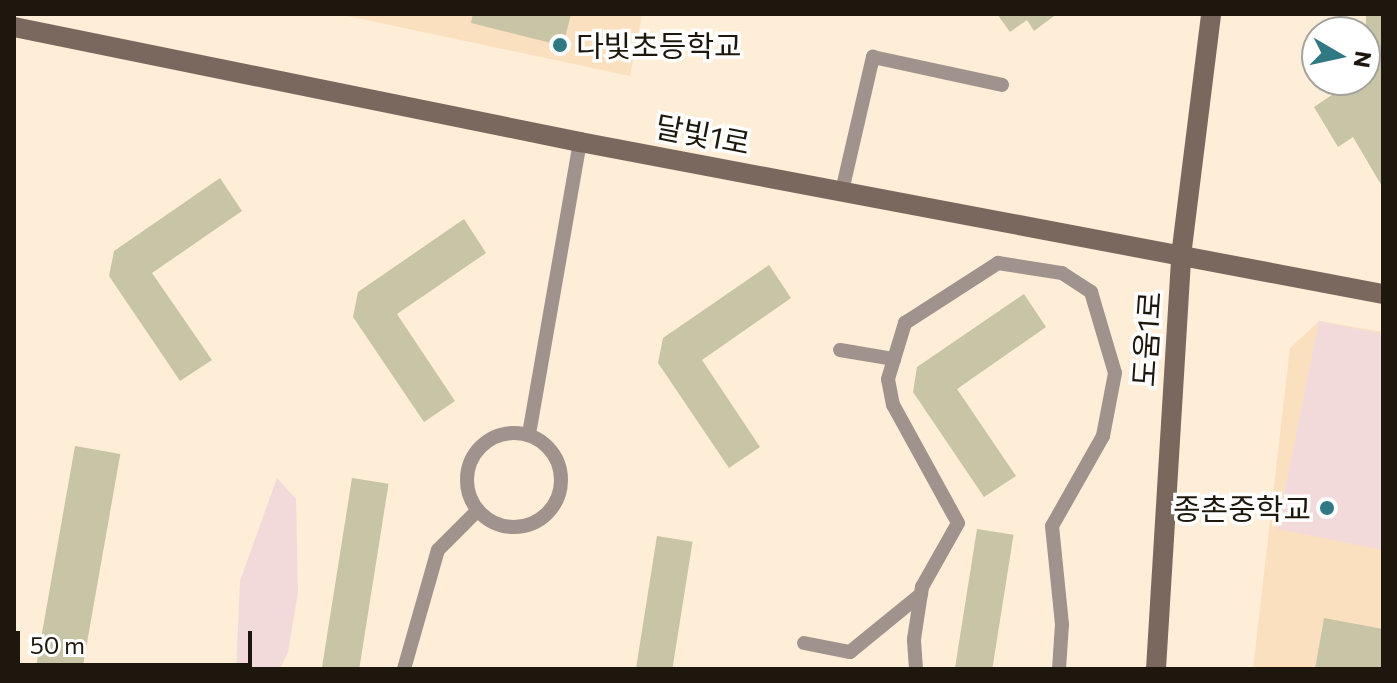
<!DOCTYPE html>
<html>
<head>
<meta charset="utf-8">
<style>
  body { margin:0 }
  #map { position:relative; width:1397px; height:683px; overflow:hidden; background:#feedd7; font-family:Commissioner,"Noto Sans KR",sans-serif }
  div>[style] { position:absolute }
  [style*='--x'] { left:calc(var(--x)*1px); top:calc(var(--y)*1px); width:calc(var(--w)*1px); rotate:calc(var(--a)*1deg) }
  .built>* { inset:0; background:#fbe0bf }
  .green>* { inset:0; background:#f3dada }
  .building>* { inset:0; background:#c8c4a6; transform-origin:0 0 }
  .lane>* { height:14px; margin:-7px; padding:0 7px; transform-origin:7px; border-radius:7px; background:#a0938d }
  .lane>.ring { margin:-7px; padding:0; box-sizing:content-box; background:none; border:14px solid #a0938d; border-radius:50% }
  .secondary>* { height:20px; margin:-10px; padding:0 10px; transform-origin:10px; border-radius:10px; background:#7a675e }
  .dots>* { width:22px; height:22px; translate:-50% -50%; box-sizing:border-box; border:4px solid #fff; border-radius:50% }
  span { translate:-50% -50%; white-space:nowrap; text-align:center; line-height:1.15; -webkit-text-stroke:7px #fff; paint-order:stroke }
  .poi-label { font-size:30px; color:#1e170d }
  .left { translate:0 -50%; text-align:left }
  .right { translate:-100% -50%; text-align:right }
  .street-label { font-size:30px; color:#1e170d }
  .frame { position:absolute; inset:0; border:16px solid #1e170d; pointer-events:none }
  .north { position:absolute; left:1301px; top:16px; width:80px; height:80px; box-sizing:border-box; background:#fff; border:2px solid #a5a29e; border-radius:50%; rotate:99deg; font-size:22px; font-weight:700; line-height:32px; text-align:center; color:#1e170d }
  .north::after { content:''; display:block; margin:auto; width:28px; height:36px; background:#307882; clip-path:polygon(50% 0,100% 100%,50% 72%,0 100%) }
  .scale { position:absolute; left:16px; top:631px; width:236px; height:36px; box-sizing:border-box; border:4px solid #1e170d; border-top:0; padding-left:10px; font-size:24px; line-height:28px; white-space:nowrap; color:#1e170d; -webkit-text-stroke:6px #fff; paint-order:stroke }
</style>
</head>
<body>
<div id="map">
  <div class="built">
    <i style="clip-path:polygon(338px 14px,642px 14px,630px 76px)"></i>
    <i style="clip-path:polygon(1319px 321px,1383px 332px,1383px 669px,1253px 669px,1290px 348px)"></i>
  </div>
  <div class="green">
    <i style="clip-path:polygon(1319px 321px,1383px 334px,1383px 550px,1277px 529px)"></i>
    <i style="clip-path:polygon(277px 478px,296px 499px,298px 592px,288px 652px,280px 669px,236px 669px,240px 581px)"></i>
  </div>
  <div class="building">
    <i style="clip-path:polygon(473px 14px,571px 14px,563px 46px,471px 23px)"></i>
    <i style="clip-path:polygon(997px 14px,1053px 14px,1054px 16px,1034px 31px,1027px 20px,1010px 32px)"></i>
    <i style="clip-path:polygon(1366px 14px,1383px 14px,1383px 188px,1353px 137px,1338px 147px,1314px 107px,1354px 80px,1365px 80px)"></i>
    <i style="clip-path:polygon(220px 178px,242px 211px,152px 273px,212px 360px,180px 381px,109px 276px,114px 251px)"></i>
    <i style="clip-path:polygon(464px 219px,486px 253px,397px 314px,455px 401px,424px 422px,353px 317px,358px 292px)"></i>
    <i style="clip-path:polygon(769px 265px,791px 298px,702px 360px,760px 447px,729px 468px,658px 363px,663px 338px)"></i>
    <i style="clip-path:polygon(1024px 294px,1046px 327px,957px 389px,1016px 476px,984px 497px,913px 392px,917px 367px)"></i>
    <i style="left:75px;top:446px;width:46px;height:227px;rotate:10deg"></i>
    <i style="left:352px;top:478px;width:37px;height:194px;rotate:9deg"></i>
    <i style="left:977px;top:529px;width:37px;height:142px;rotate:9deg"></i>
    <i style="left:657px;top:536px;width:36px;height:135px;rotate:9deg"></i>
    <i style="clip-path:polygon(1324px 618px,1383px 629px,1383px 669px,1315px 669px)"></i>
  </div>
  <div class="lane">
    <i style="--x:842;--y:191;--w:138;--a:-77"></i>
    <i style="--x:873;--y:57;--w:132;--a:12.2"></i>
    <i style="--x:840;--y:350;--w:55;--a:9.5"></i>
    <i class="ring" style="left:467px;top:433px;width:80px;height:80px"></i>
    <i style="--x:529;--y:434;--w:296;--a:-80.1"></i>
    <i style="--x:804;--y:643;--w:47;--a:11.1"></i>
    <i style="--x:850;--y:652;--w:92;--a:-39.2"></i>
    <i style="--x:404;--y:669;--w:124;--a:-74.1"></i>
    <i style="--x:438;--y:550;--w:55;--a:-45"></i>
    <i style="--x:916;--y:669;--w:30;--a:-94"></i>
    <i style="--x:914;--y:639;--w:53;--a:-81.3"></i>
    <i style="--x:922;--y:587;--w:73;--a:-60.6"></i>
    <i style="--x:958;--y:523;--w:135;--a:-118.8"></i>
    <i style="--x:893;--y:405;--w:26;--a:-101"></i>
    <i style="--x:888;--y:379;--w:59;--a:-73.1"></i>
    <i style="--x:905;--y:323;--w:111;--a:-32.8"></i>
    <i style="--x:998;--y:263;--w:65;--a:8.9"></i>
    <i style="--x:1062;--y:273;--w:35;--a:33"></i>
    <i style="--x:1091;--y:292;--w:84;--a:73.5"></i>
    <i style="--x:1115;--y:373;--w:64;--a:100.8"></i>
    <i style="--x:1103;--y:436;--w:103;--a:119.5"></i>
    <i style="--x:1052;--y:526;--w:99;--a:84.2"></i>
    <i style="--x:1062;--y:624;--w:45;--a:93.8"></i>
  </div>
  <div class="secondary">
    <i style="--x:14;--y:27;--w:578;--a:11.49"></i>
    <i style="--x:580;--y:142;--w:817;--a:10.72"></i>
    <i style="--x:1156;--y:669;--w:414;--a:-86.5"></i>
    <i style="--x:1181;--y:256;--w:244;--a:-82.9"></i>
  </div>
  <div class="dots">
    <i style="left:560px;top:45px;background:#307882"></i>
    <i style="left:1327px;top:508px;background:#307882"></i>
  </div>
  <div class="poi-label">
    <span class="left" style="left:576px;top:45px">다빛초등학교</span>
    <span class="right" style="left:1311px;top:508px">종촌중학교</span>
  </div>
  <div class="street-label">
    <span style="left:703px;top:134px;rotate:11deg">달빛1로</span>
    <span style="left:1146px;top:339px;rotate:-86deg">도움1로</span>
  </div>
  <div class="frame"></div>
  <div class="north">N</div>
  <div class="scale">50 m</div>
</div>
</body>
</html>
